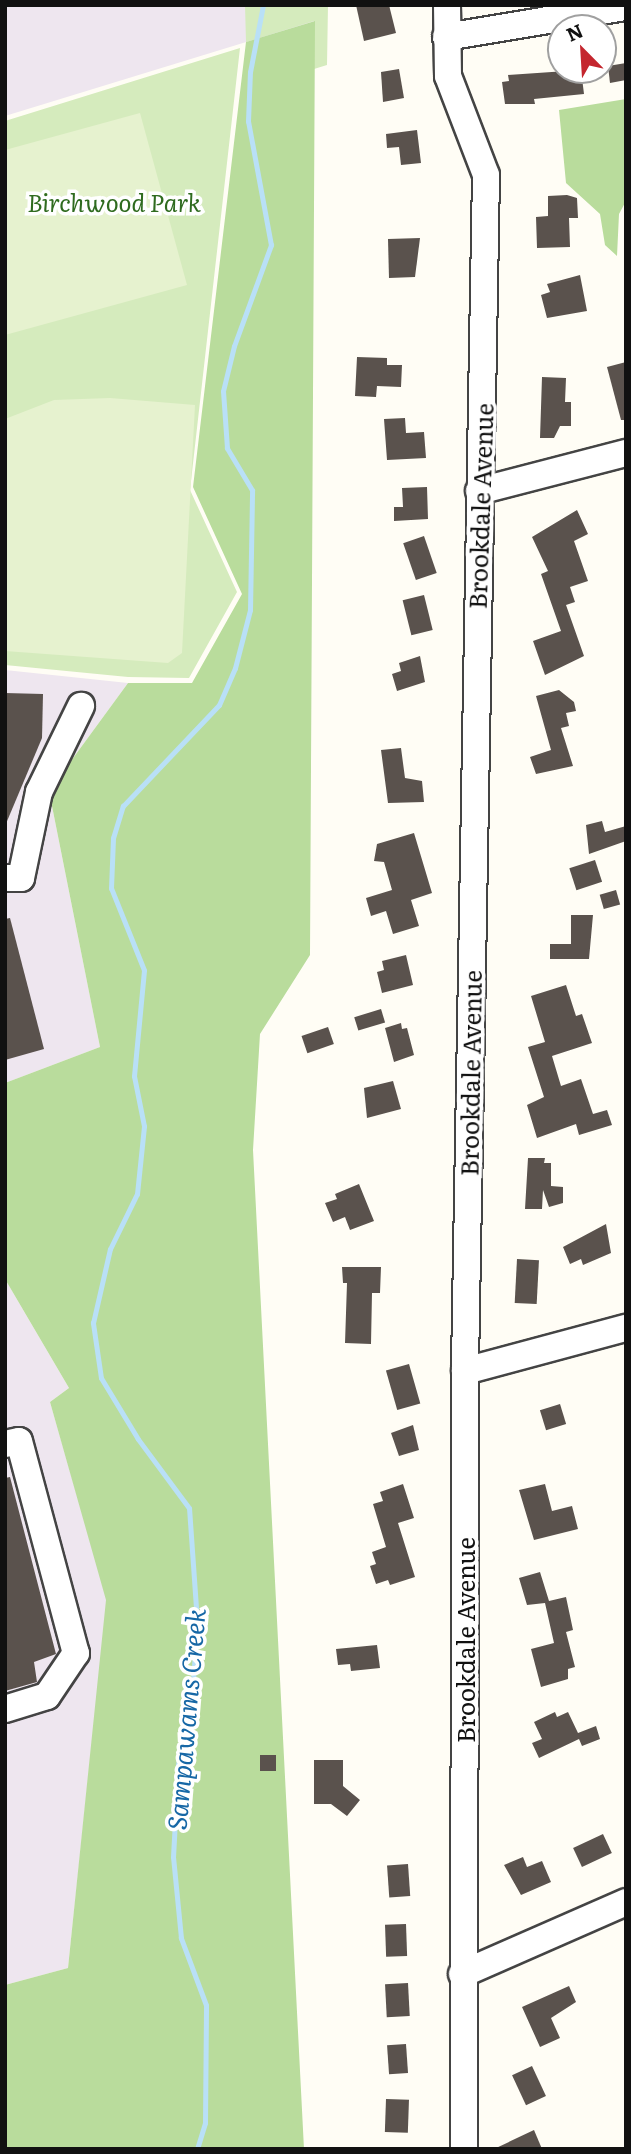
<!DOCTYPE html>
<html>
<head>
<meta charset="utf-8">
<style>
  body { margin:0 }
  #map { position:relative; width:631px; height:2154px; overflow:hidden; background:#fffdf5; font-family:Literata,serif }
  div>[style] { position:absolute }
  [style*='--x'] { left:calc(var(--x)*1px); top:calc(var(--y)*1px); width:calc(var(--w)*1px); rotate:calc(var(--a)*1deg) }
  .industrial>* { inset:0; background:#eee6ef }
  .green>* { inset:0; background:#d5ebbd }
  .forest>* { inset:0; background:#b9dc9c }
  .pitch>* { inset:0; background:#e6f2cf }
  .stream>* { height:5px; margin:-2.5px; padding:0 2.5px; transform-origin:2.5px; border-radius:2.5px; background:#b9e0f7 }
  .building>* { inset:0; background:#5a524d; transform-origin:0 0 }
  .roads { filter:drop-shadow(2px 0 #444) drop-shadow(-2px 0 #444) drop-shadow(0 2px #444) drop-shadow(0 -2px #444) }
  .minor>* { height:26px; margin:-13px; padding:0 13px; transform-origin:13px; border-radius:13px; background:#fff }
  span { translate:-50% -50%; white-space:nowrap; text-align:center; line-height:1.15; -webkit-text-stroke:7px #fff; paint-order:stroke }
  .park-label { font-size:24px; color:#2f6b1f; font-style:italic }
  .street-label { font-size:24px; color:#111 }
  .water-label { font-size:26px; color:#1768a6; font-style:italic }
  .frame { position:absolute; inset:0; border:7px solid #111; pointer-events:none }
  .north { position:absolute; left:547px; top:14px; width:70px; height:70px; box-sizing:border-box; background:#fff; border:2px solid #a0a0a0; border-radius:50%; rotate:336deg; font-size:19px; font-weight:700; line-height:28px; text-align:center; color:#111 }
  .north::after { content:''; display:block; margin:auto; width:24px; height:32px; background:#c4262e; clip-path:polygon(50% 0,100% 100%,50% 72%,0 100%) }
</style>
</head>
<body>
<div id="map">
  <div class="industrial">
    <i style="clip-path:polygon(5px 5px,315px 5px,315px 21px,5px 116px)"></i>
    <i style="clip-path:polygon(5px 670px,128px 683px,49px 791px,100px 1047px,5px 1083px)"></i>
    <i style="clip-path:polygon(5px 1279px,69px 1388px,50px 1402px,107px 1600px,68px 1968px,5px 1985px)"></i>
  </div>
  <div class="green">
    <i style="clip-path:polygon(245px 5px,328px 5px,327px 65px,314px 69px,314px 21px,246px 42px)"></i>
    <i style="clip-path:polygon(240px 48px,190px 490px,237px 592px,189px 678px,128px 677px,5px 665px,5px 121px)"></i>
  </div>
  <div class="forest">
    <i style="clip-path:polygon(315px 21px,310px 955px,260px 1034px,253px 1150px,304px 2149px,5px 2149px,5px 1985px,68px 1968px,106px 1600px,50px 1402px,69px 1388px,5px 1279px,5px 1083px,100px 1047px,49px 791px,128px 683px,192px 683px,242px 594px,193px 487px,246px 42px)"></i>
    <i style="clip-path:polygon(626px 99px,626px 201px,619px 214px,617px 256px,605px 245px,600px 214px,566px 183px,559px 110px)"></i>
  </div>
  <div class="pitch">
    <i style="clip-path:polygon(140px 113px,187px 285px,5px 335px,5px 150px)"></i>
    <i style="clip-path:polygon(110px 398px,195px 405px,182px 653px,168px 663px,5px 651px,5px 419px,54px 400px)"></i>
  </div>
  <div class="stream">
    <i style="--x:197;--y:2149;--w:27;--a:-73"></i>
    <i style="--x:205;--y:2123;--w:118;--a:-89.5"></i>
    <i style="--x:206;--y:2005;--w:72;--a:-110.5"></i>
    <i style="--x:181;--y:1938;--w:81;--a:-95.6"></i>
    <i style="--x:173;--y:1857;--w:92;--a:-86.9"></i>
    <i style="--x:178;--y:1765;--w:85;--a:-79.9"></i>
    <i style="--x:193;--y:1681;--w:59;--a:-86.1"></i>
    <i style="--x:197;--y:1622;--w:114;--a:-94"></i>
    <i style="--x:189;--y:1508;--w:86;--a:-126.5"></i>
    <i style="--x:138;--y:1439;--w:71;--a:-121.2"></i>
    <i style="--x:101;--y:1378;--w:56;--a:-98.3"></i>
    <i style="--x:93;--y:1323;--w:76;--a:-77.1"></i>
    <i style="--x:110;--y:1249;--w:61;--a:-63.9"></i>
    <i style="--x:137;--y:1194;--w:68;--a:-84.1"></i>
    <i style="--x:144;--y:1126;--w:51;--a:-101.3"></i>
    <i style="--x:134;--y:1076;--w:106;--a:-84.6"></i>
    <i style="--x:144;--y:970;--w:88;--a:-111.9"></i>
    <i style="--x:111;--y:888;--w:50;--a:-87.7"></i>
    <i style="--x:113;--y:838;--w:34;--a:-73"></i>
    <i style="--x:123;--y:806;--w:139;--a:-46.5"></i>
    <i style="--x:219;--y:705;--w:40;--a:-66.6"></i>
    <i style="--x:235;--y:668;--w:60;--a:-75.5"></i>
    <i style="--x:250;--y:610;--w:120;--a:-89"></i>
    <i style="--x:252;--y:490;--w:49;--a:-120.8"></i>
    <i style="--x:227;--y:448;--w:57;--a:-94"></i>
    <i style="--x:223;--y:391;--w:46;--a:-76.3"></i>
    <i style="--x:234;--y:346;--w:108;--a:-69.9"></i>
    <i style="--x:271;--y:245;--w:126;--a:-100.5"></i>
    <i style="--x:248;--y:121;--w:49;--a:-87.7"></i>
    <i style="--x:250;--y:72;--w:68;--a:-79"></i>
  </div>
  <div class="building">
    <i style="clip-path:polygon(356px 5px,389px 5px,396px 33px,364px 41px)"></i>
    <i style="clip-path:polygon(626px 63px,626px 80px,610px 83px,608px 66px)"></i>
    <i style="clip-path:polygon(399px 69px,404px 98px,383px 102px,381px 72px)"></i>
    <i style="clip-path:polygon(581px 70px,584px 94px,534px 99px,535px 104px,505px 104px,502px 82px,509px 81px,508px 75px)"></i>
    <i style="clip-path:polygon(417px 130px,421px 163px,401px 165px,399px 147px,387px 148px,386px 134px)"></i>
    <i style="clip-path:polygon(567px 195px,577px 198px,578px 218px,569px 218px,570px 247px,537px 248px,536px 217px,548px 216px,548px 196px)"></i>
    <i style="clip-path:polygon(420px 238px,415px 277px,389px 278px,388px 239px)"></i>
    <i style="clip-path:polygon(580px 275px,587px 311px,547px 318px,541px 295px,550px 292px,547px 284px)"></i>
    <i style="clip-path:polygon(357px 357px,387px 358px,387px 365px,402px 365px,401px 387px,377px 386px,376px 397px,355px 396px)"></i>
    <i style="clip-path:polygon(626px 362px,626px 420px,621px 420px,607px 367px)"></i>
    <i style="clip-path:polygon(542px 377px,566px 378px,565px 402px,571px 402px,571px 426px,560px 426px,554px 438px,540px 438px)"></i>
    <i style="clip-path:polygon(405px 418px,406px 433px,424px 432px,426px 458px,387px 460px,384px 419px)"></i>
    <i style="clip-path:polygon(427px 487px,428px 519px,394px 521px,394px 507px,403px 507px,402px 488px)"></i>
    <i style="clip-path:polygon(577px 510px,588px 534px,574px 541px,588px 581px,570px 587px,575px 602px,566px 605px,584px 656px,545px 675px,533px 641px,561px 631px,541px 574px,548px 571px,532px 537px)"></i>
    <i style="left:424px;top:536px;width:39px;height:22px;rotate:71deg"></i>
    <i style="left:424px;top:595px;width:36px;height:22px;rotate:76deg"></i>
    <i style="clip-path:polygon(420px 656px,425px 682px,397px 691px,392px 674px,401px 671px,399px 663px)"></i>
    <i style="clip-path:polygon(559px 690px,574px 702px,576px 711px,566px 713px,569px 726px,561px 728px,573px 766px,536px 774px,530px 757px,551px 750px,536px 696px)"></i>
    <i style="clip-path:polygon(5px 693px,43px 694px,42px 738px,5px 826px)"></i>
    <i style="clip-path:polygon(401px 748px,405px 778px,422px 781px,424px 802px,388px 803px,381px 750px)"></i>
    <i style="clip-path:polygon(602px 821px,605px 832px,626px 826px,626px 841px,589px 854px,586px 825px)"></i>
    <i style="clip-path:polygon(414px 833px,432px 893px,411px 900px,419px 926px,393px 934px,386px 911px,371px 916px,366px 898px,392px 890px,384px 862px,374px 861px,377px 844px)"></i>
    <i style="left:595px;top:860px;width:23px;height:27px;rotate:72deg"></i>
    <i style="left:616px;top:890px;width:15px;height:17px;rotate:74deg"></i>
    <i style="clip-path:polygon(571px 915px,593px 915px,589px 959px,550px 959px,550px 944px,571px 944px)"></i>
    <i style="clip-path:polygon(10px 918px,44px 1049px,5px 1060px,5px 919px)"></i>
    <i style="clip-path:polygon(406px 955px,413px 985px,382px 993px,377px 972px,384px 970px,382px 961px)"></i>
    <i style="clip-path:polygon(566px 985px,576px 1016px,582px 1014px,592px 1043px,552px 1056px,561px 1086px,581px 1079px,593px 1114px,607px 1110px,612px 1125px,579px 1135px,576px 1124px,537px 1138px,527px 1105px,544px 1097px,528px 1047px,545px 1042px,531px 996px)"></i>
    <i style="left:381px;top:1009px;width:14px;height:28px;rotate:73deg"></i>
    <i style="clip-path:polygon(401px 1023px,402px 1029px,407px 1028px,414px 1055px,394px 1062px,385px 1028px)"></i>
    <i style="left:328px;top:1027px;width:18px;height:28px;rotate:71deg"></i>
    <i style="clip-path:polygon(393px 1081px,401px 1109px,367px 1118px,364px 1088px)"></i>
    <i style="clip-path:polygon(528px 1158px,545px 1158px,544px 1163px,551px 1163px,551px 1186px,563px 1187px,563px 1203px,549px 1207px,543px 1190px,542px 1209px,525px 1209px)"></i>
    <i style="clip-path:polygon(359px 1184px,374px 1221px,350px 1230px,345px 1217px,333px 1222px,325px 1203px,337px 1199px,335px 1194px)"></i>
    <i style="clip-path:polygon(606px 1224px,611px 1253px,583px 1265px,581px 1259px,570px 1264px,563px 1247px)"></i>
    <i style="left:517px;top:1259px;width:22px;height:44px;rotate:3deg"></i>
    <i style="clip-path:polygon(342px 1267px,381px 1267px,380px 1293px,372px 1293px,371px 1344px,345px 1343px,347px 1283px,343px 1283px)"></i>
    <i style="left:409px;top:1364px;width:41px;height:24px;rotate:74deg"></i>
    <i style="left:560px;top:1404px;width:21px;height:21px;rotate:73deg"></i>
    <i style="clip-path:polygon(413px 1425px,419px 1450px,399px 1456px,391px 1433px)"></i>
    <i style="clip-path:polygon(10px 1477px,56px 1654px,34px 1662px,37px 1682px,5px 1691px,5px 1478px)"></i>
    <i style="clip-path:polygon(403px 1484px,414px 1518px,398px 1523px,415px 1577px,390px 1585px,388px 1580px,376px 1584px,370px 1566px,376px 1564px,372px 1552px,386px 1547px,373px 1504px,383px 1501px,380px 1492px)"></i>
    <i style="clip-path:polygon(545px 1484px,552px 1511px,572px 1506px,578px 1529px,534px 1540px,519px 1490px)"></i>
    <i style="clip-path:polygon(540px 1572px,549px 1601px,566px 1597px,573px 1630px,566px 1632px,575px 1667px,568px 1669px,568px 1679px,541px 1687px,531px 1649px,554px 1643px,545px 1603px,527px 1605px,519px 1578px)"></i>
    <i style="clip-path:polygon(377px 1645px,380px 1668px,351px 1671px,350px 1664px,338px 1665px,336px 1649px)"></i>
    <i style="clip-path:polygon(555px 1712px,557px 1717px,568px 1712px,578px 1733px,596px 1726px,600px 1739px,582px 1746px,579px 1739px,539px 1758px,532px 1743px,542px 1739px,534px 1722px)"></i>
    <i style="left:260px;top:1755px;width:16px;height:16px"></i>
    <i style="clip-path:polygon(314px 1760px,343px 1760px,343px 1786px,360px 1800px,347px 1816px,331px 1804px,314px 1804px)"></i>
    <i style="left:603px;top:1834px;width:21px;height:33px;rotate:65deg"></i>
    <i style="clip-path:polygon(523px 1857px,527px 1867px,542px 1861px,551px 1882px,521px 1895px,504px 1865px)"></i>
    <i style="left:408px;top:1864px;width:32px;height:21px;rotate:86deg"></i>
    <i style="left:406px;top:1924px;width:32px;height:21px;rotate:88deg"></i>
    <i style="left:408px;top:1983px;width:33px;height:23px;rotate:87deg"></i>
    <i style="clip-path:polygon(569px 1986px,576px 2002px,551px 2018px,560px 2038px,540px 2047px,522px 2007px)"></i>
    <i style="left:406px;top:2044px;width:29px;height:19px;rotate:86deg"></i>
    <i style="left:532px;top:2066px;width:33px;height:22px;rotate:65deg"></i>
    <i style="left:386px;top:2099px;width:23px;height:33px;rotate:2deg"></i>
    <i style="clip-path:polygon(534px 2130px,542px 2149px,494px 2149px)"></i>
  </div>
  <div class="roads">
    <div class="minor">
      <i style="--x:447;--y:5;--w:71;--a:89.2"></i>
      <i style="--x:448;--y:76;--w:106;--a:69"></i>
      <i style="--x:486;--y:175;--w:1196;--a:91.01"></i>
      <i style="--x:465;--y:1371;--w:778;--a:90.07"></i>
      <i style="--x:446;--y:37;--w:182;--a:-9.5"></i>
      <i style="--x:479;--y:491;--w:152;--a:-14.5"></i>
      <i style="--x:5;--y:878;--w:16;--a:0"></i>
      <i style="--x:21;--y:878;--w:88;--a:-78.2"></i>
      <i style="--x:39;--y:792;--w:96;--a:-64"></i>
      <i style="--x:465;--y:1371;--w:167;--a:-15"></i>
      <i style="--x:5;--y:1444;--w:14;--a:-12"></i>
      <i style="--x:19;--y:1441;--w:220;--a:75"></i>
      <i style="--x:76;--y:1653;--w:52;--a:124"></i>
      <i style="--x:47;--y:1696;--w:44;--a:162.8"></i>
      <i style="--x:462;--y:1974;--w:179;--a:-23.7"></i>
    </div>
  </div>
  <div class="park-label">
    <span style="left:114px;top:202px">Birchwood Park</span>
  </div>
  <div class="street-label">
    <span style="left:480px;top:506px;rotate:-88deg">Brookdale Avenue</span>
    <span style="left:470px;top:1073px;rotate:-89deg">Brookdale Avenue</span>
    <span style="left:465px;top:1640px;rotate:-90deg">Brookdale Avenue</span>
  </div>
  <div class="water-label">
    <span style="left:185px;top:1719px;rotate:-85deg">Sampawams Creek</span>
  </div>
  <div class="frame"></div>
  <div class="north">N</div>
</div>
</body>
</html>
